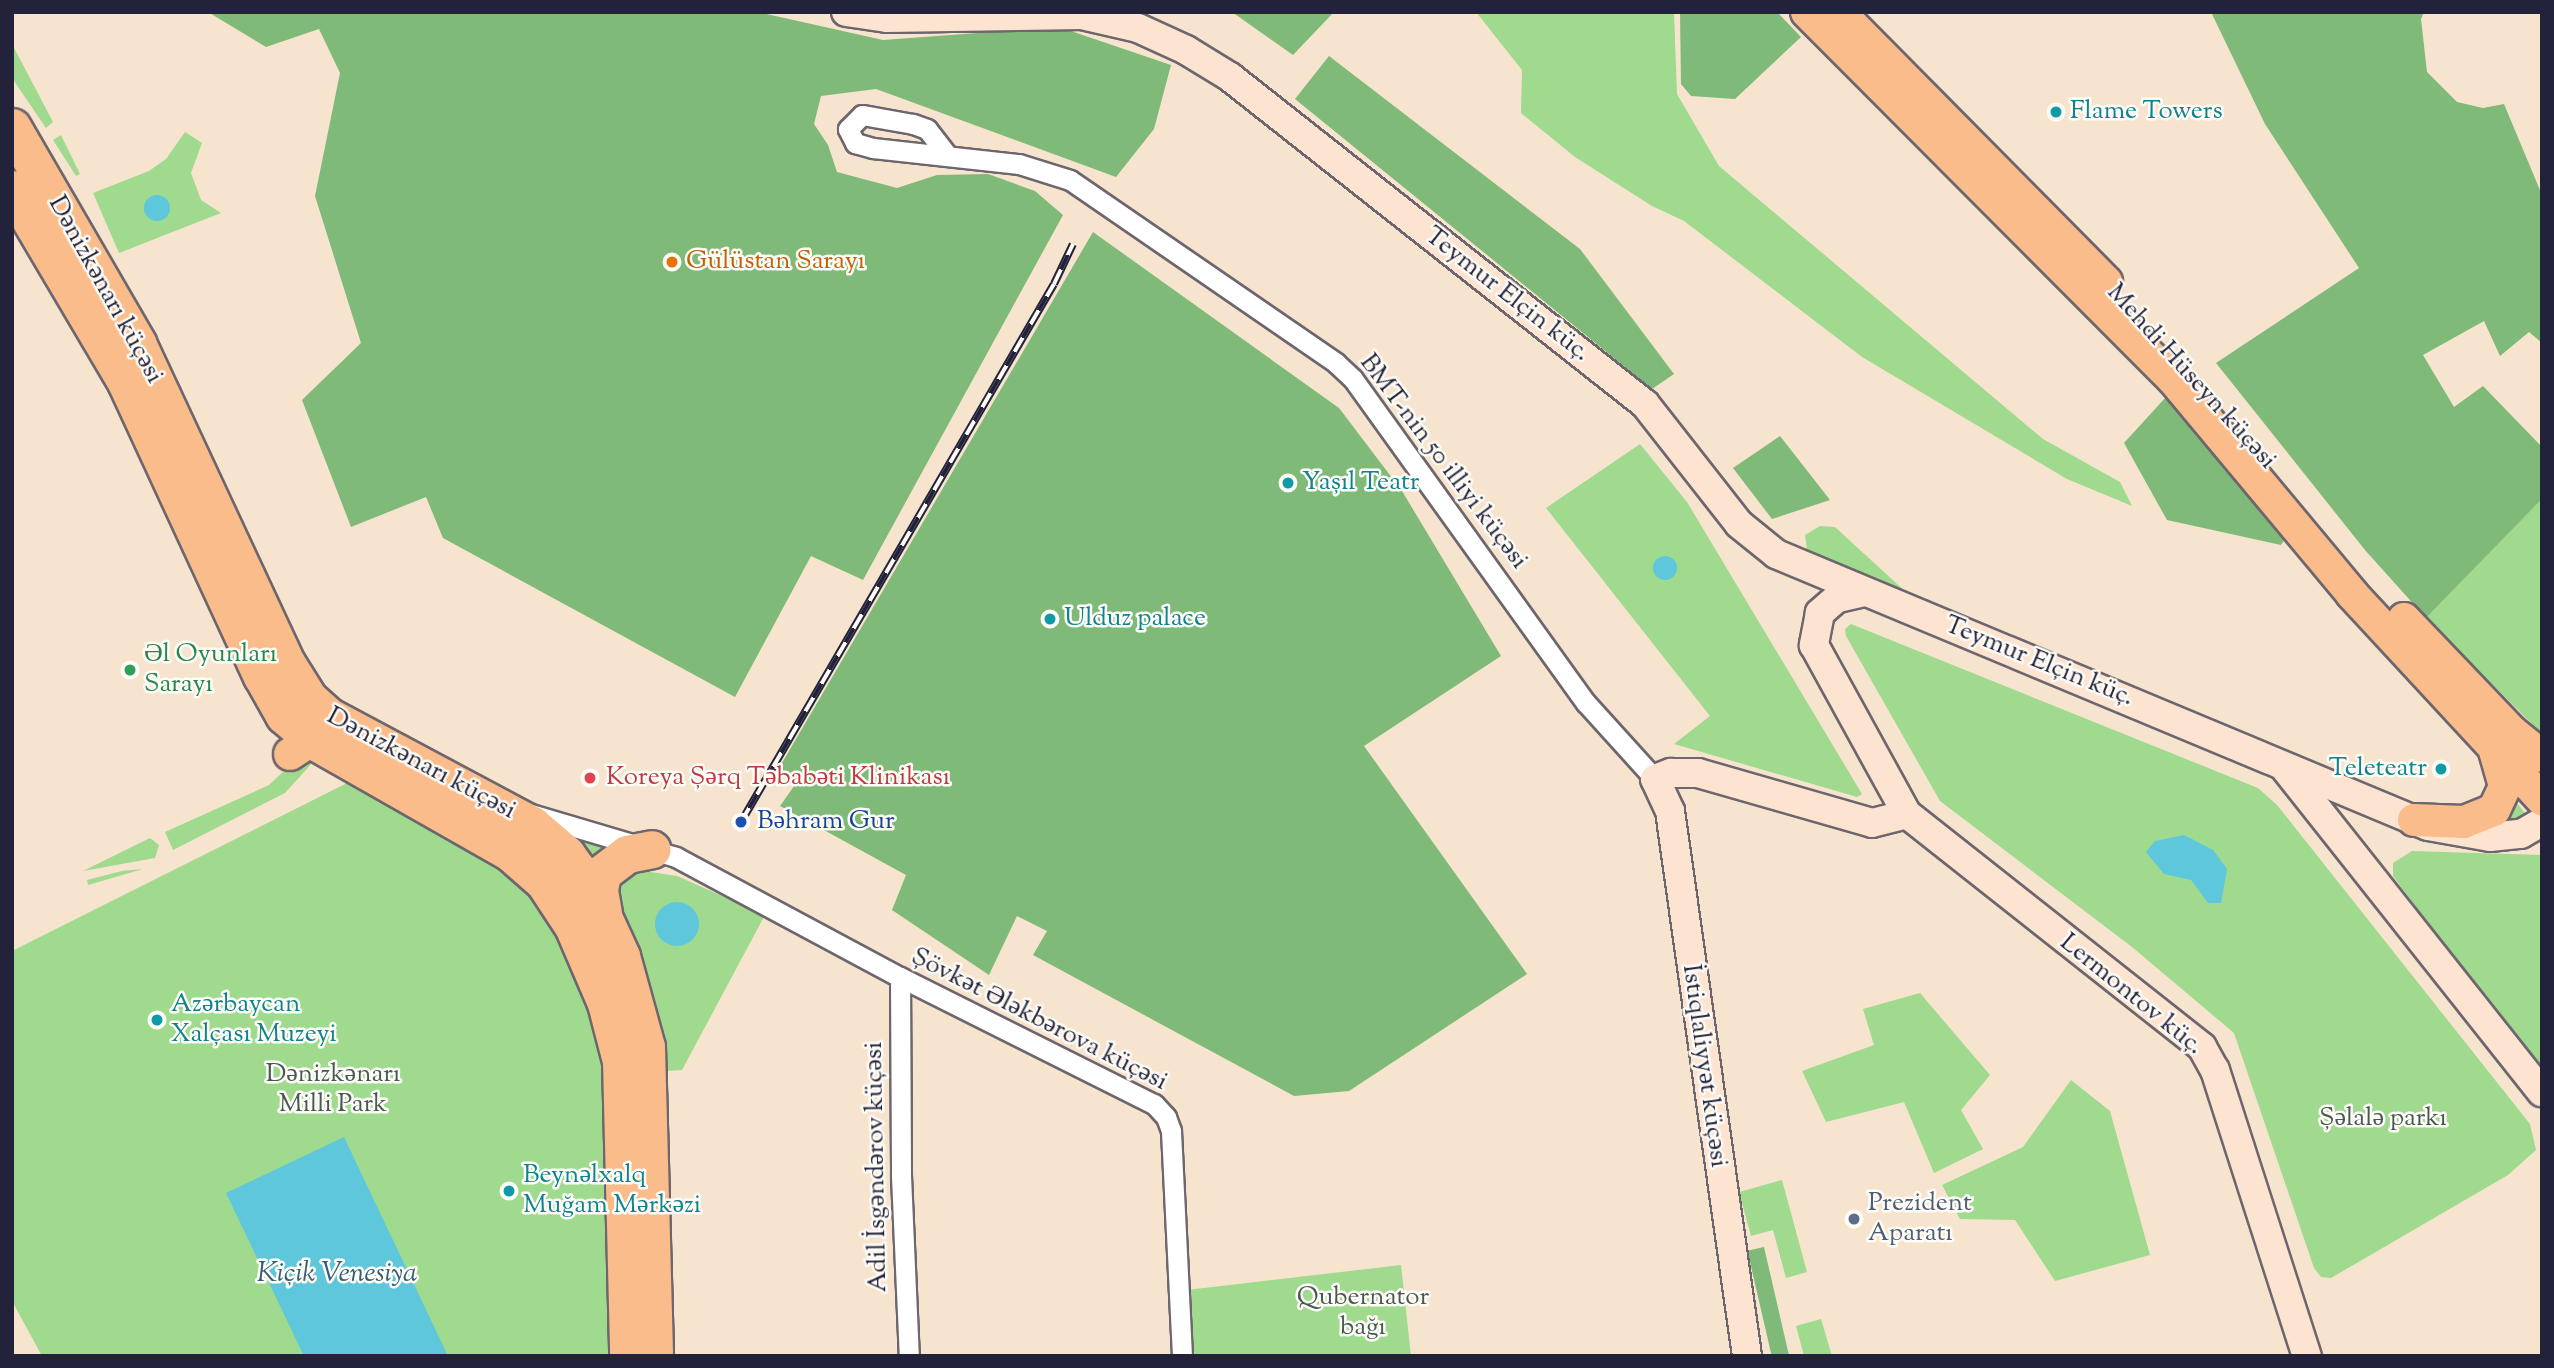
<!DOCTYPE html>
<html>
<head>
<meta charset="utf-8">
<style>
  body { margin:0 }
  #map { position:relative; width:2554px; height:1368px; overflow:hidden; background:#f7e4ce; font-family:"Sorts Mill Goudy",serif }
  div>[style] { position:absolute }
  [style*='--x'] { left:calc(var(--x)*1px); top:calc(var(--y)*1px); width:calc(var(--w)*1px); rotate:calc(var(--a)*1deg) }
  .green>* { inset:0; background:#9fda8e }
  .forest>* { inset:0; background:#7fba79; transform-origin:0 0 }
  .water>* { inset:0; background:#5fc7db }
  .round { border-radius:50% }
  .roads { filter:drop-shadow(2px 0 #6d666e) drop-shadow(-2px 0 #6d666e) drop-shadow(0 2px #6d666e) drop-shadow(0 -2px #6d666e) }
  .street>* { height:19px; margin:-9.5px; padding:0 9.5px; transform-origin:9.5px; border-radius:9.5px; background:#fff }
  .secondary>* { height:28px; margin:-14px; padding:0 14px; transform-origin:14px; border-radius:14px; background:#fde4d0 }
  .primary>* { height:32px; margin:-16px; padding:0 16px; transform-origin:16px; border-radius:16px; background:#f9bc8a }
  .highway>* { height:37px; margin:-18.5px; padding:0 18.5px; transform-origin:18.5px; border-radius:18.5px; background:#f9bc8a }
  .rail>* { height:8px; margin-top:-4px; transform-origin:0; background:repeating-linear-gradient(90deg,#fdfcf7 0 16px,#22223b 0 32px); box-sizing:border-box; border-block:2px solid #22223b }
  .dots>* { width:19px; height:19px; translate:-50% -50%; box-sizing:border-box; border:4px solid #fdfcf7; border-radius:50% }
  span { translate:-50% -50%; white-space:nowrap; text-align:center; line-height:1.15; -webkit-text-stroke:5px #fdfcf7; paint-order:stroke }
  .culture-label { font-size:26px; color:#0d838f }
  .left { translate:0 -50%; text-align:left }
  .right { translate:-100% -50%; text-align:right }
  .food-label { font-size:26px; color:#c56008 }
  .street-label { font-size:26px; color:#22223b }
  .leisure-label { font-size:26px; color:#27864d }
  .health-label { font-size:26px; color:#be3a42 }
  .transit-label { font-size:26px; color:#164399 }
  .park-label { font-size:26px; color:#485954 }
  .service-label { font-size:26px; color:#4e5e75 }
  .water-label { font-size:28px; color:#375c73; font-style:italic }
  .frame { position:absolute; inset:0; border:14px solid #22223b; pointer-events:none }
</style>
</head>
<body>
<div id="map">
  <div class="green">
    <i style="clip-path:polygon(1476px 12px,1674px 12px,1677px 94px,1719px 166px,2043px 439px,2120px 482px,2132px 506px,2067px 479px,1862px 357px,1684px 221px,1652px 206px,1575px 157px,1521px 113px,1522px 70px)"></i>
    <i style="clip-path:polygon(12px 44px,53px 122px,46px 128px,12px 78px)"></i>
    <i style="clip-path:polygon(185px 132px,202px 143px,191px 173px,201px 200px,221px 213px,119px 253px,93px 193px,149px 171px,166px 159px)"></i>
    <i style="clip-path:polygon(61px 135px,80px 174px,76px 176px,53px 140px)"></i>
    <i style="clip-path:polygon(1640px 444px,1687px 502px,1862px 794px,1857px 797px,1674px 744px,1710px 716px,1546px 508px)"></i>
    <i style="clip-path:polygon(2542px 499px,2542px 734px,2426px 618px)"></i>
    <i style="clip-path:polygon(1820px 526px,1835px 527px,1908px 594px,1814px 556px,1807px 550px,1805px 535px)"></i>
    <i style="clip-path:polygon(1851px 624px,2258px 788px,2277px 805px,2530px 1124px,2536px 1150px,2508px 1175px,2331px 1278px,2321px 1277px,2314px 1268px,2234px 1033px,2132px 947px,1940px 801px,1846px 636px,1845px 629px)"></i>
    <i style="clip-path:polygon(303px 753px,314px 761px,285px 793px,173px 850px,165px 832px,269px 785px)"></i>
    <i style="clip-path:polygon(351px 781px,499px 864px,533px 898px,560px 938px,597px 1027px,609px 1112px,612px 1356px,42px 1356px,12px 1301px,12px 951px)"></i>
    <i style="clip-path:polygon(2516px 802px,2529px 818px,2519px 824px,2482px 825px,2506px 814px)"></i>
    <i style="clip-path:polygon(558px 829px,619px 844px,595px 865px)"></i>
    <i style="clip-path:polygon(150px 838px,159px 845px,155px 858px,83px 871px)"></i>
    <i style="clip-path:polygon(2412px 851px,2542px 855px,2542px 1079px,2393px 876px,2393px 863px)"></i>
    <i style="clip-path:polygon(143px 869px,88px 885px,87px 880px,122px 871px)"></i>
    <i style="clip-path:polygon(631px 869px,677px 876px,765px 915px,682px 1070px,665px 1071px,664px 1036px,639px 951px,614px 893px,614px 879px)"></i>
    <i style="clip-path:polygon(1920px 993px,1990px 1075px,1961px 1110px,1983px 1149px,1934px 1173px,1904px 1102px,1826px 1122px,1802px 1071px,1874px 1045px,1863px 1009px)"></i>
    <i style="clip-path:polygon(2071px 1080px,2110px 1111px,2150px 1255px,2055px 1281px,2015px 1220px,1960px 1219px,1942px 1185px,2023px 1147px)"></i>
    <i style="clip-path:polygon(1782px 1180px,1807px 1272px,1786px 1278px,1773px 1230px,1751px 1236px,1739px 1192px)"></i>
    <i style="clip-path:polygon(1401px 1265px,1411px 1356px,1193px 1356px,1187px 1290px)"></i>
    <i style="clip-path:polygon(1821px 1319px,1832px 1356px,1804px 1356px,1796px 1326px)"></i>
  </div>
  <div class="forest">
    <i style="clip-path:polygon(208px 12px,758px 12px,883px 40px,1059px 27px,1171px 65px,1154px 129px,1116px 177px,876px 89px,821px 96px,814px 124px,828px 145px,837px 172px,897px 188px,937px 175px,988px 174px,1035px 191px,1063px 215px,863px 580px,811px 556px,735px 697px,443px 538px,426px 497px,351px 527px,302px 400px,361px 343px,315px 196px,340px 73px,319px 29px,266px 47px)"></i>
    <i style="clip-path:polygon(1232px 12px,1334px 12px,1293px 55px)"></i>
    <i style="clip-path:polygon(1680px 12px,1777px 12px,1801px 37px,1735px 99px,1691px 96px,1681px 84px)"></i>
    <i style="clip-path:polygon(2211px 12px,2424px 12px,2421px 19px,2427px 72px,2457px 102px,2483px 108px,2504px 104px,2542px 195px,2542px 343px,2529px 332px,2500px 356px,2484px 321px,2423px 355px,2454px 407px,2483px 386px,2542px 447px,2542px 499px,2426px 618px,2365px 550px,2216px 363px,2359px 268px,2265px 124px)"></i>
    <i style="clip-path:polygon(1329px 56px,1580px 249px,1674px 374px,1652px 389px,1295px 99px)"></i>
    <i style="clip-path:polygon(1093px 232px,1339px 408px,1402px 491px,1501px 656px,1364px 746px,1527px 974px,1349px 1091px,1294px 1096px,1033px 955px,1047px 931px,1017px 916px,989px 975px,892px 910px,906px 875px,780px 806px,799px 779px,779px 768px)"></i>
    <i style="clip-path:polygon(2166px 397px,2289px 532px,2281px 545px,2167px 520px,2124px 443px)"></i>
    <i style="clip-path:polygon(1780px 436px,1830px 500px,1772px 519px,1733px 468px)"></i>
    <i style="left:1764px;top:1247px;width:112px;height:17px;rotate:77deg"></i>
  </div>
  <div class="water">
    <i class="round" style="left:144px;top:195px;width:26px;height:26px"></i>
    <i class="round" style="left:1653px;top:556px;width:24px;height:24px"></i>
    <i style="clip-path:polygon(2184px 835px,2213px 850px,2227px 869px,2221px 903px,2208px 903px,2191px 880px,2164px 874px,2146px 852px,2155px 841px)"></i>
    <i class="round" style="left:655px;top:902px;width:44px;height:44px"></i>
    <i style="clip-path:polygon(344px 1137px,448px 1356px,304px 1356px,226px 1193px)"></i>
  </div>
  <div class="roads">
    <div class="street">
      <i style="--x:948;--y:156;--w:34;--a:-128"></i>
      <i style="--x:927;--y:129;--w:15;--a:-160"></i>
      <i style="--x:913;--y:124;--w:52;--a:-170"></i>
      <i style="--x:862;--y:115;--w:20;--a:135"></i>
      <i style="--x:848;--y:129;--w:16;--a:63"></i>
      <i style="--x:855;--y:143;--w:19;--a:16"></i>
      <i style="--x:873;--y:148;--w:147;--a:6.3"></i>
      <i style="--x:1019;--y:164;--w:53;--a:17.4"></i>
      <i style="--x:1070;--y:180;--w:323;--a:34.5"></i>
      <i style="--x:1336;--y:363;--w:23;--a:43"></i>
      <i style="--x:1353;--y:379;--w:399;--a:54.3"></i>
      <i style="--x:1586;--y:703;--w:103;--a:47.8"></i>
      <i style="--x:531;--y:814;--w:151;--a:16.5"></i>
      <i style="--x:676;--y:857;--w:254;--a:28.2"></i>
      <i style="--x:900;--y:977;--w:284;--a:26.6"></i>
      <i style="--x:1154;--y:1104;--w:18;--a:47"></i>
      <i style="--x:1166;--y:1117;--w:15;--a:70"></i>
      <i style="--x:1171;--y:1131;--w:225;--a:87.2"></i>
      <i style="--x:900;--y:977;--w:199;--a:89.7"></i>
      <i style="--x:901;--y:1176;--w:180;--a:87.5"></i>
    </div>
    <div class="secondary">
      <i style="--x:846;--y:12;--w:41;--a:8.3"></i>
      <i style="--x:887;--y:18;--w:195;--a:-0.9"></i>
      <i style="--x:1082;--y:15;--w:57;--a:13.1"></i>
      <i style="--x:1138;--y:28;--w:53;--a:24.6"></i>
      <i style="--x:1186;--y:50;--w:52;--a:31.5"></i>
      <i style="--x:1230;--y:77;--w:528;--a:38.24"></i>
      <i style="--x:1645;--y:404;--w:152;--a:51.9"></i>
      <i style="--x:1739;--y:524;--w:48;--a:39"></i>
      <i style="--x:1776;--y:554;--w:706;--a:22.64"></i>
      <i style="--x:2428;--y:826;--w:63;--a:10.1"></i>
      <i style="--x:2490;--y:837;--w:31;--a:-6"></i>
      <i style="--x:2521;--y:834;--w:24;--a:-30"></i>
      <i style="--x:1864;--y:592;--w:28;--a:167"></i>
      <i style="--x:1837;--y:598;--w:23;--a:139"></i>
      <i style="--x:1820;--y:613;--w:33;--a:101"></i>
      <i style="--x:1814;--y:645;--w:193;--a:61.2"></i>
      <i style="--x:1907;--y:814;--w:376;--a:38.3"></i>
      <i style="--x:2202;--y:1047;--w:26;--a:61"></i>
      <i style="--x:2215;--y:1070;--w:300;--a:72.2"></i>
      <i style="--x:2284;--y:767;--w:415;--a:51.6"></i>
      <i style="--x:1747;--y:1356;--w:550;--a:-98.04"></i>
      <i style="--x:1670;--y:811;--w:35;--a:-115"></i>
      <i style="--x:1655;--y:779;--w:17;--a:-21"></i>
      <i style="--x:1671;--y:773;--w:27;--a:0"></i>
      <i style="--x:1698;--y:773;--w:181;--a:16"></i>
      <i style="--x:1872;--y:823;--w:36;--a:-14"></i>
    </div>
    <div class="primary">
      <i style="--x:1807;--y:12;--w:520;--a:45.08"></i>
      <i style="--x:2174;--y:380;--w:278;--a:50.2"></i>
      <i style="--x:2352;--y:594;--w:280;--a:47.2"></i>
      <i style="--x:1839;--y:12;--w:380;--a:45.3"></i>
      <i style="--x:2404;--y:619;--w:156;--a:46.3"></i>
      <i style="--x:2512;--y:732;--w:38;--a:39"></i>
      <i style="--x:290;--y:754;--w:49;--a:-33.4"></i>
      <i style="--x:2414;--y:820;--w:50;--a:2.3"></i>
      <i style="--x:2464;--y:822;--w:32;--a:-22"></i>
      <i style="--x:2494;--y:810;--w:26;--a:-65"></i>
      <i style="--x:2505;--y:786;--w:40;--a:-106"></i>
    </div>
    <div class="highway">
      <i style="--x:12;--y:127;--w:250;--a:59.9"></i>
      <i style="--x:137;--y:343;--w:354;--a:65"></i>
      <i style="--x:287;--y:664;--w:40;--a:58"></i>
      <i style="--x:308;--y:698;--w:27;--a:42"></i>
      <i style="--x:328;--y:716;--w:231;--a:28.1"></i>
      <i style="--x:532;--y:825;--w:45;--a:40.5"></i>
      <i style="--x:566;--y:854;--w:39;--a:54"></i>
      <i style="--x:589;--y:886;--w:77;--a:65.4"></i>
      <i style="--x:621;--y:956;--w:94;--a:74.6"></i>
      <i style="--x:646;--y:1047;--w:309;--a:88.5"></i>
      <i style="--x:12;--y:189;--w:224;--a:59.4"></i>
      <i style="--x:126;--y:382;--w:324;--a:65.2"></i>
      <i style="--x:262;--y:676;--w:45;--a:60.6"></i>
      <i style="--x:284;--y:715;--w:42;--a:40.2"></i>
      <i style="--x:316;--y:742;--w:224;--a:29.6"></i>
      <i style="--x:511;--y:853;--w:44;--a:41.3"></i>
      <i style="--x:544;--y:882;--w:53;--a:56.6"></i>
      <i style="--x:573;--y:926;--w:84;--a:66.8"></i>
      <i style="--x:606;--y:1003;--w:60;--a:75.5"></i>
      <i style="--x:621;--y:1061;--w:295;--a:88.6"></i>
      <i style="--x:603;--y:913;--w:23;--a:-100"></i>
      <i style="--x:599;--y:890;--w:17;--a:-80"></i>
      <i style="--x:602;--y:873;--w:31;--a:-37"></i>
      <i style="--x:627;--y:854;--w:25;--a:-11"></i>
    </div>
  </div>
  <div class="rail">
    <i style="--x:741;--y:822;--w:622;--a:-59.81"></i>
    <i style="--x:1054;--y:284;--w:44;--a:-64.6"></i>
  </div>
  <div class="dots">
    <i style="left:2056px;top:112px;background:#0f9aa8"></i>
    <i style="left:672px;top:262px;background:#e8710a"></i>
    <i style="left:1288px;top:483px;background:#0f9aa8"></i>
    <i style="left:1050px;top:619px;background:#0f9aa8"></i>
    <i style="left:130px;top:670px;background:#2e9e5b"></i>
    <i style="left:2441px;top:769px;background:#0f9aa8"></i>
    <i style="left:590px;top:778px;background:#e0444e"></i>
    <i style="left:741px;top:822px;background:#1a4fb4"></i>
    <i style="left:157px;top:1020px;background:#0f9aa8"></i>
    <i style="left:509px;top:1191px;background:#0f9aa8"></i>
    <i style="left:1854px;top:1219px;background:#5c6f8a"></i>
  </div>
  <div class="culture-label">
    <span class="left" style="left:2070px;top:112px">Flame Towers</span>
    <span class="left" style="left:1302px;top:483px">Yaşıl Teatr</span>
    <span class="left" style="left:1064px;top:619px">Ulduz palace</span>
    <span class="right" style="left:2427px;top:769px">Teleteatr</span>
    <span class="left" style="left:171px;top:1020px">Azərbaycan<br>Xalçası Muzeyi</span>
    <span class="left" style="left:523px;top:1191px">Beynəlxalq<br>Muğam Mərkəzi</span>
  </div>
  <div class="food-label">
    <span class="left" style="left:686px;top:262px">Gülüstan Sarayı</span>
  </div>
  <div class="street-label">
    <span style="left:105px;top:290px;rotate:61deg">Dənizkənarı küçəsi</span>
    <span style="left:1507px;top:295px;rotate:38deg">Teymur Elçin küç.</span>
    <span style="left:2191px;top:377px;rotate:48deg">Mehdi Hüseyn küçəsi</span>
    <span style="left:1443px;top:462px;rotate:53deg">BMT-nin 50 illiyi küçəsi</span>
    <span style="left:2039px;top:662px;rotate:22deg">Teymur Elçin küç.</span>
    <span style="left:421px;top:764px;rotate:28deg">Dənizkənarı küçəsi</span>
    <span style="left:2131px;top:995px;rotate:39deg">Lermontov küç.</span>
    <span style="left:1039px;top:1020px;rotate:27deg">Şövkət Ələkbərova küçəsi</span>
    <span style="left:1704px;top:1066px;rotate:82deg">İstiqlaliyyət küçəsi</span>
    <span style="left:877px;top:1167px;rotate:-91deg">Adil İsgəndərov küçəsi</span>
  </div>
  <div class="leisure-label">
    <span class="left" style="left:144px;top:670px">Əl Oyunları<br>Sarayı</span>
  </div>
  <div class="health-label">
    <span class="left" style="left:606px;top:778px">Koreya Şərq Təbabəti Klinikası</span>
  </div>
  <div class="transit-label">
    <span class="left" style="left:757px;top:822px">Bəhram Gur</span>
  </div>
  <div class="park-label">
    <span style="left:333px;top:1090px">Dənizkənarı<br>Milli Park</span>
    <span style="left:2383px;top:1119px">Şəlalə parkı</span>
    <span style="left:1363px;top:1313px">Qubernator<br>bağı</span>
  </div>
  <div class="service-label">
    <span class="left" style="left:1868px;top:1219px">Prezident<br>Aparatı</span>
  </div>
  <div class="water-label">
    <span style="left:337px;top:1274px">Kiçik Venesiya</span>
  </div>
  <div class="frame"></div>
</div>
</body>
</html>
